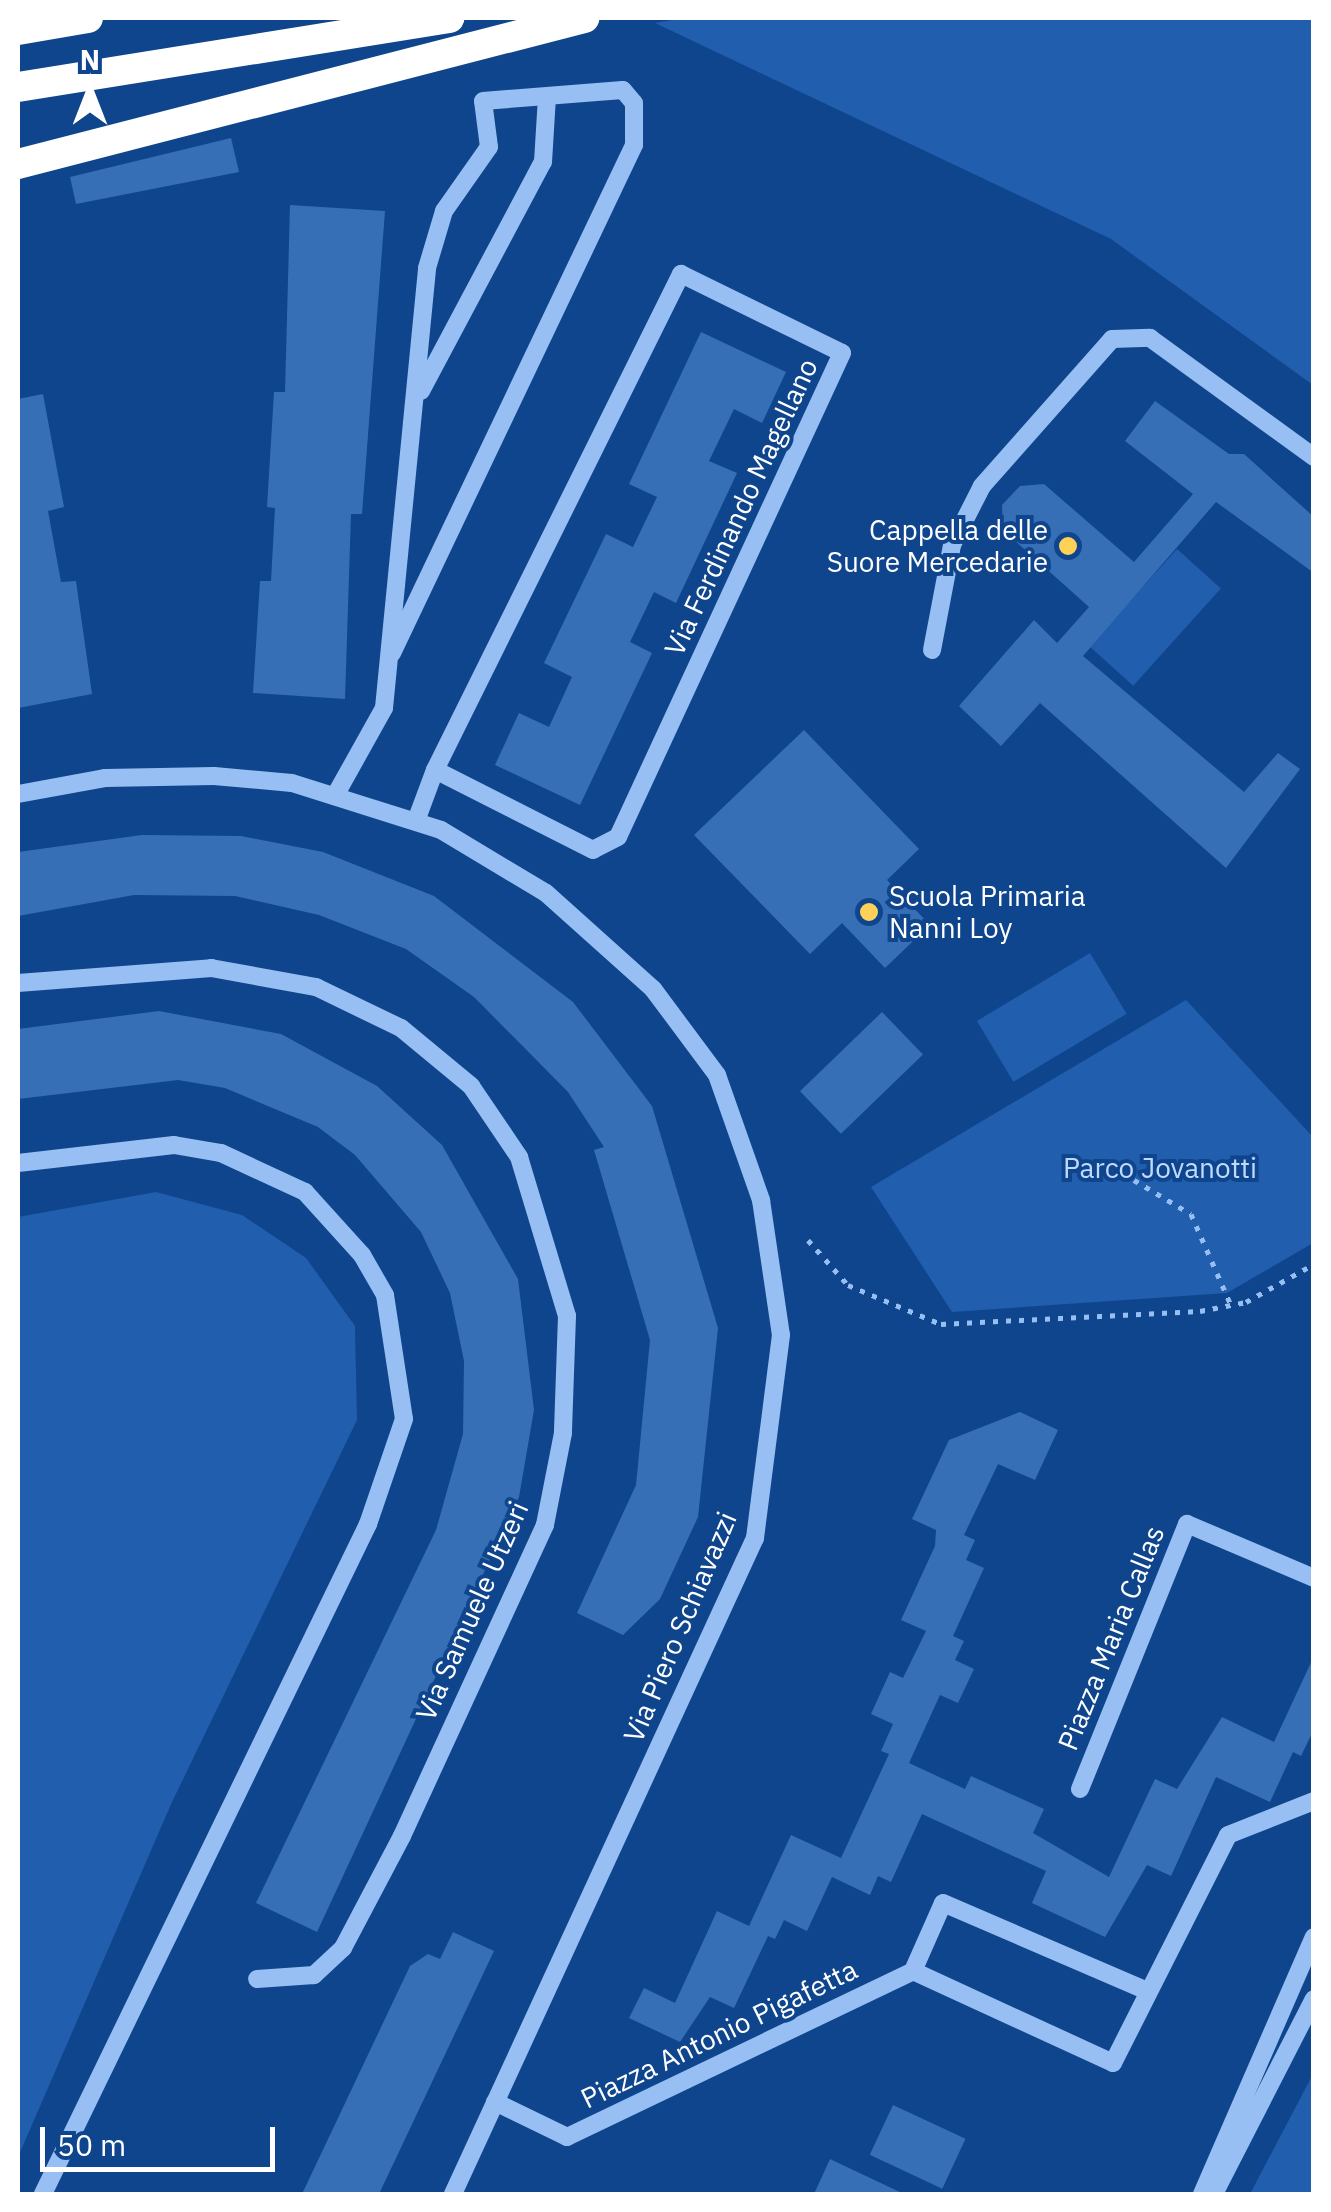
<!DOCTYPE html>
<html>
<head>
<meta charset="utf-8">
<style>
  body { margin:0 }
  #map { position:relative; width:1331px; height:2212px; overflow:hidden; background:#0f458d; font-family:"IBM Plex Sans",sans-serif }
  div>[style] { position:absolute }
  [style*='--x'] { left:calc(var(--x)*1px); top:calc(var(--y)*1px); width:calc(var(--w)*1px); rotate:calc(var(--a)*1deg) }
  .green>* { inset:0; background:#215ead; transform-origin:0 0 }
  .building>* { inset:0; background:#376fb7; transform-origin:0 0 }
  .path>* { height:5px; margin-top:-2.5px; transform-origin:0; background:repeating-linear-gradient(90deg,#97bff3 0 5px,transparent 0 13px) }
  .minor>* { height:18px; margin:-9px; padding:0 9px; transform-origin:9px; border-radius:9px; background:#97bff3 }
  .highway>* { height:30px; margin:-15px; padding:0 15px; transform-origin:15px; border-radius:15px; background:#fff }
  .dots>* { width:28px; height:28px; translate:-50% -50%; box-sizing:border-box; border:5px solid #0f458d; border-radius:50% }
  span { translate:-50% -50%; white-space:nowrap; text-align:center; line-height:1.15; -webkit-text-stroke:8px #0f458d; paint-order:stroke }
  .street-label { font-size:28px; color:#fff }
  .poi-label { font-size:28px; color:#fff }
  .right { translate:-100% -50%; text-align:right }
  .left { translate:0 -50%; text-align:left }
  .park-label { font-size:28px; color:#bedafe }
  .frame { position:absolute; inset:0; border:20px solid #fff; pointer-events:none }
  .north { position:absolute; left:40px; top:40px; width:100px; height:100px; -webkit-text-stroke:8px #0f458d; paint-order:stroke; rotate:0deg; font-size:28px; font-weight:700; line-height:40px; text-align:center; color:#fff }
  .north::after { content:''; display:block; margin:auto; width:35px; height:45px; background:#fff; clip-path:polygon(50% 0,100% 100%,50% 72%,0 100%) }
  .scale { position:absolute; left:40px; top:2127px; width:235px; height:45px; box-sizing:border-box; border:5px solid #fff; border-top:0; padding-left:12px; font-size:30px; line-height:35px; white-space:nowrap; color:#fff; -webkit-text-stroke:8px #0f458d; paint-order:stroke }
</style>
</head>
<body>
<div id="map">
  <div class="green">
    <i style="clip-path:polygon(684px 18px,1313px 18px,1313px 385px,1111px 239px,655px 23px)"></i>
    <i style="left:1177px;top:549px;width:59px;height:131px;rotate:42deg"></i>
    <i style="left:1090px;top:953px;width:71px;height:132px;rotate:59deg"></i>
    <i style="clip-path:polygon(1186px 1000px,1313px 1137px,1313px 1243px,1227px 1293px,952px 1312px,871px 1187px)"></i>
    <i style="clip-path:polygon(156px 1192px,242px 1215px,306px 1258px,355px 1326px,357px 1420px,172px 1802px,18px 2157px,18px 1217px)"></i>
    <i style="clip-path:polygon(1313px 2074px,1313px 2194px,1250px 2194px)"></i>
  </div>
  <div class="building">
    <i style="clip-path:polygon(231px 138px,239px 172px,76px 204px,70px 177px)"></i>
    <i style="clip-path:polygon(290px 205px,385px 211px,362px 514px,351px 514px,345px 699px,253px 693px,260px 581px,271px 581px,275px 508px,267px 507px,274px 392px,285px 392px)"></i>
    <i style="clip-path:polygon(701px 332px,786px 372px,762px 423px,734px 409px,709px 461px,737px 473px,676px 603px,654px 592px,630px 642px,652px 653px,580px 805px,495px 765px,519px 713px,549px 727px,572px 677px,544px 663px,606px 534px,633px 547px,657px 497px,629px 484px)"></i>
    <i style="clip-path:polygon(43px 394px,64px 507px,48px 511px,61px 582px,76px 581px,92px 694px,18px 708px,18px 399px)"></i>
    <i style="clip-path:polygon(1155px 401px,1229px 454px,1244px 454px,1314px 517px,1314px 573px,1216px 502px,1083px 656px,1244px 792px,1278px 753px,1300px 769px,1226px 868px,1040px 703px,1001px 746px,959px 706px,1034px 620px,1057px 643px,1089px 607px,1003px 530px,1002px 505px,1020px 486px,1044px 484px,1134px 562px,1193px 494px,1125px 441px)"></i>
    <i style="clip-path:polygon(804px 730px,919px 849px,887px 880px,930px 925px,885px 968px,842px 923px,810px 954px,694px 835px)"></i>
    <i style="clip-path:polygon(142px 835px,241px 836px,323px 852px,434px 896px,573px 1002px,652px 1106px,718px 1328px,698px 1517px,660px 1599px,623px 1635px,577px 1613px,636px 1485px,650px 1340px,594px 1150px,604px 1147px,568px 1092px,474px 997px,406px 949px,319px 915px,235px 896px,134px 895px,18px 916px,18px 852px)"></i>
    <i style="clip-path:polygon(159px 1011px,281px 1034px,377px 1086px,442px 1145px,518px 1279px,534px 1410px,519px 1497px,317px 1932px,256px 1903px,436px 1530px,463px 1434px,464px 1361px,450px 1293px,421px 1232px,355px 1155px,318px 1127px,225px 1088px,178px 1080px,18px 1099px,18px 1029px)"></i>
    <i style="left:882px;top:1012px;width:59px;height:114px;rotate:46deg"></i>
    <i style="clip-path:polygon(1020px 1412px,1058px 1430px,1035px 1480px,998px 1464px,964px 1535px,975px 1540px,966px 1560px,984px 1568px,953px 1636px,964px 1641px,955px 1660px,974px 1669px,958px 1703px,940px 1695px,909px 1763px,965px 1789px,971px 1776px,1044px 1809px,1033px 1833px,1109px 1877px,1155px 1779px,1177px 1789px,1222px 1717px,1274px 1742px,1314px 1656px,1314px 1729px,1301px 1756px,1293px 1752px,1270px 1802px,1216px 1777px,1171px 1876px,1147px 1865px,1105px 1937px,1032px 1903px,1046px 1871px,922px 1814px,891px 1882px,878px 1876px,870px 1895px,832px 1877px,807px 1931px,784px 1920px,775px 1939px,768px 1936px,734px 2008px,710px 1997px,680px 2042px,629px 2018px,644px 1988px,675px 2003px,717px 1911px,749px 1926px,791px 1835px,841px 1858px,889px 1754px,881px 1751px,893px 1724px,871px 1714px,890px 1672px,903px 1678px,926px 1631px,901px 1620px,935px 1546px,936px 1530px,912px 1519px,949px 1440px)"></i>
    <i style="clip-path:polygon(453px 1932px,494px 1951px,379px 2194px,302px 2194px,410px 1966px,428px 1954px,440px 1959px)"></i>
    <i style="left:893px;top:2105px;width:80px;height:55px;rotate:25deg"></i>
    <i style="clip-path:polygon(830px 2159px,904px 2194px,814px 2194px)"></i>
  </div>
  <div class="path">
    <i style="--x:1134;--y:1180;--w:66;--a:30.8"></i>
    <i style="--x:1191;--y:1214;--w:99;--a:66.3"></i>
    <i style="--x:808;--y:1240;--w:60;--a:48.4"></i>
    <i style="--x:848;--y:1285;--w:101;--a:22.8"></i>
    <i style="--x:941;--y:1324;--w:259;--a:-2.9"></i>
    <i style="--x:1200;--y:1311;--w:47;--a:-11.1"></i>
    <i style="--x:1246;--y:1302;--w:78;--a:-29.2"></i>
  </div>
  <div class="minor">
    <i style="--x:421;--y:391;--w:259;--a:-62"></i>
    <i style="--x:543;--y:162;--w:65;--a:-86.5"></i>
    <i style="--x:932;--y:650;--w:107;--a:-79.2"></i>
    <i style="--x:952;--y:545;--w:66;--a:-63"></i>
    <i style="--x:982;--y:486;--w:196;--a:-48.5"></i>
    <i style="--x:1112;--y:339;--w:38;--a:-2"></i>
    <i style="--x:1150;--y:338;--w:203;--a:36"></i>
    <i style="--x:18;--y:794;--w:88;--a:-10.4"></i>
    <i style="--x:105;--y:778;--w:109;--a:-1.1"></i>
    <i style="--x:214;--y:776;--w:78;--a:5.1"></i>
    <i style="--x:292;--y:783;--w:156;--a:17.5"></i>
    <i style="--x:441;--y:830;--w:122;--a:31"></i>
    <i style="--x:546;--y:893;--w:144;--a:41.9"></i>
    <i style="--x:653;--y:989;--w:107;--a:53.3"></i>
    <i style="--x:717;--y:1075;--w:133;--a:70.6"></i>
    <i style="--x:761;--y:1200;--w:136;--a:81.6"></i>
    <i style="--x:781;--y:1335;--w:205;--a:97.3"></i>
    <i style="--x:755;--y:1538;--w:722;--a:114.72"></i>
    <i style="--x:336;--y:794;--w:98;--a:-60.8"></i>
    <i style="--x:384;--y:708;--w:442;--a:-84.4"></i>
    <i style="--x:427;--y:268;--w:59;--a:-73.4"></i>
    <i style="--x:444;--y:211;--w:78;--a:-54.9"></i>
    <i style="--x:489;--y:147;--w:46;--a:-97.4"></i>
    <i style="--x:483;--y:101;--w:140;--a:-4.5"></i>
    <i style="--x:623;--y:90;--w:17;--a:50"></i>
    <i style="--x:634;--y:103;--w:42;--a:90"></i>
    <i style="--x:634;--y:145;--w:563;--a:115.47"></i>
    <i style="--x:416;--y:821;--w:54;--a:-69.6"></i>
    <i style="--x:435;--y:770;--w:554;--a:-63.62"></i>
    <i style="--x:681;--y:274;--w:179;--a:26.1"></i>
    <i style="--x:842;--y:353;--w:533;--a:114.84"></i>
    <i style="--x:618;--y:837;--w:28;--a:153"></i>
    <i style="--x:593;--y:850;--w:177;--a:-153.1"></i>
    <i style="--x:18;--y:983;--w:194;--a:-4.4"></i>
    <i style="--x:211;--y:968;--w:107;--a:10.3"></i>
    <i style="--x:316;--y:987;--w:94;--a:25.8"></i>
    <i style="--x:401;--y:1028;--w:91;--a:39.6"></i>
    <i style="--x:471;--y:1086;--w:86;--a:55.9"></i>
    <i style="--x:519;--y:1157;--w:166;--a:73.2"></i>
    <i style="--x:567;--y:1316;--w:117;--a:92"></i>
    <i style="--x:563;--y:1433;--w:94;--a:101.1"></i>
    <i style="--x:545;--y:1525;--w:342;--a:114.7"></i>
    <i style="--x:402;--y:1836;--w:127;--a:117.8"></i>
    <i style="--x:343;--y:1948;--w:40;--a:137"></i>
    <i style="--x:314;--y:1975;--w:57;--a:176"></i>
    <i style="--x:18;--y:1163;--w:157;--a:-6.6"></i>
    <i style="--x:174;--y:1145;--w:48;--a:9.7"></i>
    <i style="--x:221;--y:1153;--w:93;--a:24.9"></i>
    <i style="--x:305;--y:1192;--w:85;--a:47.9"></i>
    <i style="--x:362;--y:1255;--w:46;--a:60.1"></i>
    <i style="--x:385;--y:1295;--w:125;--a:81.3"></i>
    <i style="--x:404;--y:1419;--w:111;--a:108.9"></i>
    <i style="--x:368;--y:1524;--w:745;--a:115.88"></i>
    <i style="--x:1080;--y:1789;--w:286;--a:-68"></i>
    <i style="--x:1187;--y:1524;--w:138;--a:23"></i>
    <i style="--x:913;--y:1971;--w:74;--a:-66.2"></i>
    <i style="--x:943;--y:1903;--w:220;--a:23.3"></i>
    <i style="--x:495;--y:2102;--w:80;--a:25.9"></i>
    <i style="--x:567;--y:2137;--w:384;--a:-25.6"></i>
    <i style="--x:913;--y:1971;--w:220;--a:24.7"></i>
    <i style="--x:1113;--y:2063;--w:255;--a:-63.2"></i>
    <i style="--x:1228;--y:1835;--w:92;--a:-21.6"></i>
    <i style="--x:1202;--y:2194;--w:280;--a:-66.5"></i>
    <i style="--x:1214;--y:2194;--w:219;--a:-62.9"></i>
  </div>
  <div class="highway">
    <i style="--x:18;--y:30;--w:71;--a:-9.7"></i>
    <i style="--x:18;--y:87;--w:437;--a:-9.1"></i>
    <i style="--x:18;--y:164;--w:585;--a:-14.46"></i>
  </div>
  <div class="dots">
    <i style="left:1068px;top:546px;background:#ffd159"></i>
    <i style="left:869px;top:912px;background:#ffd159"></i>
  </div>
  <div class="street-label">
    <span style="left:741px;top:507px;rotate:-65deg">Via Ferdinando Magellano</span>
    <span style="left:472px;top:1611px;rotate:-66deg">Via Samuele Utzeri</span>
    <span style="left:680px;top:1627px;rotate:-67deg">Via Piero Schiavazzi</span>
    <span style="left:1111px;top:1638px;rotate:-68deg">Piazza Maria Callas</span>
    <span style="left:719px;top:2034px;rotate:-26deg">Piazza Antonio Pigafetta</span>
  </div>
  <div class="poi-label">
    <span class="right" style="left:1048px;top:546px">Cappella delle<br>Suore Mercedarie</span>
    <span class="left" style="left:889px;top:912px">Scuola Primaria<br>Nanni Loy</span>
  </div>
  <div class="park-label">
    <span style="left:1160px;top:1168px">Parco Jovanotti</span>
  </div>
  <div class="frame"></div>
  <div class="north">N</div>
  <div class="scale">50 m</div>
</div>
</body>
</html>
